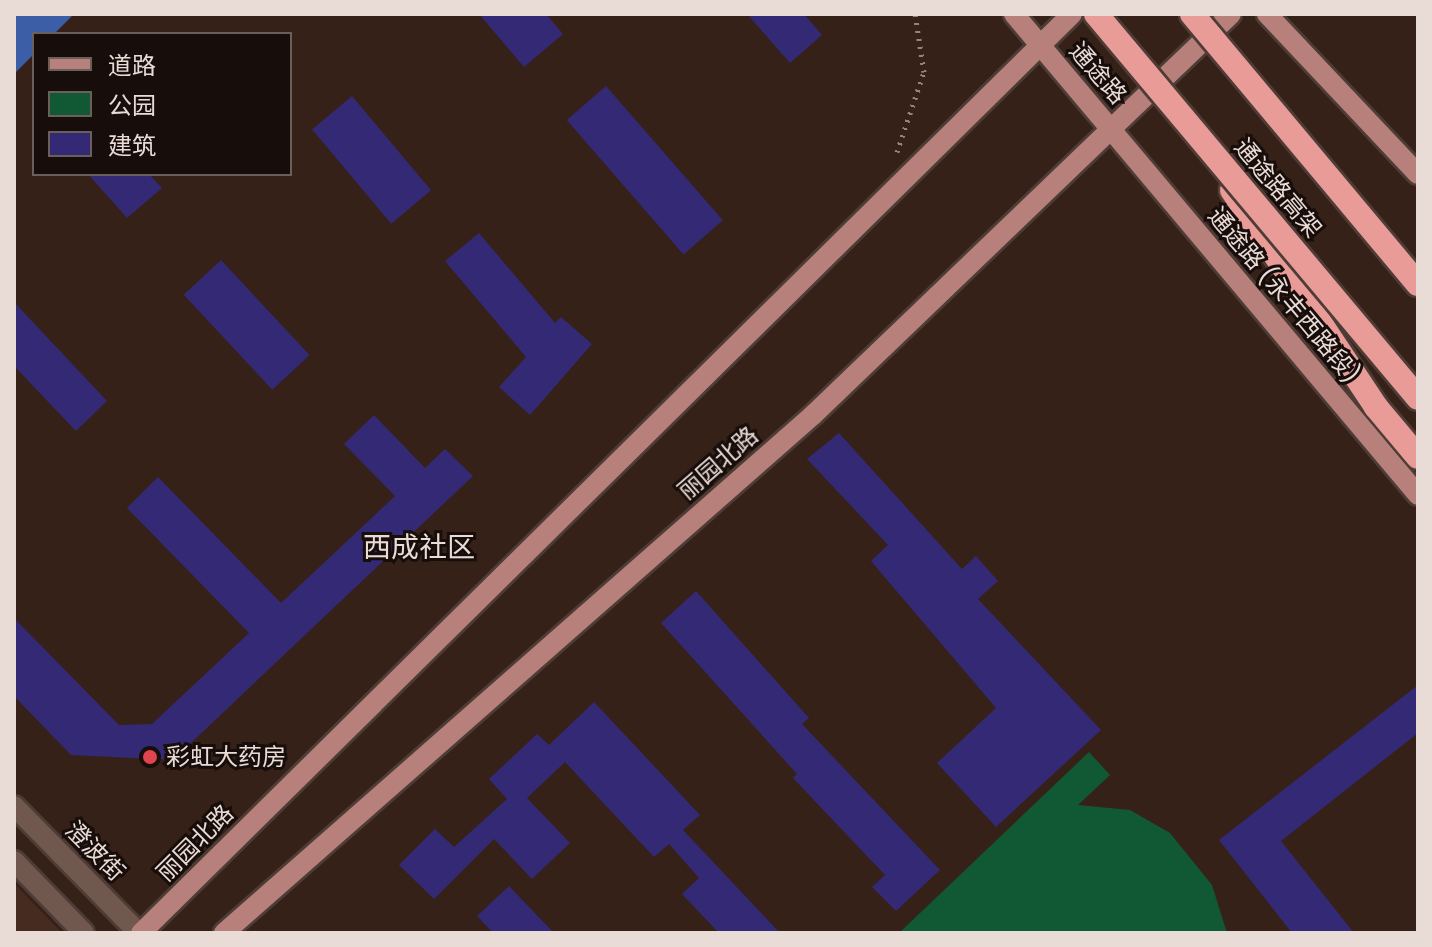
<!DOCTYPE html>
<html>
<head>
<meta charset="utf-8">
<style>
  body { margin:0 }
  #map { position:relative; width:1432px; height:947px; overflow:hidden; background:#362119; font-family:Poppins,"Noto Sans SC",sans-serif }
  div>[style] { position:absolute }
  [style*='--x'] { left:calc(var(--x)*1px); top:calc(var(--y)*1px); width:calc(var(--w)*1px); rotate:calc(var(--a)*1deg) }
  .built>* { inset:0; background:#462b21 }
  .green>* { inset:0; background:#115834 }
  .water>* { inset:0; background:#3b5ea6 }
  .building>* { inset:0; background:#332974; transform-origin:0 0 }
  .path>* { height:5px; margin-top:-2.5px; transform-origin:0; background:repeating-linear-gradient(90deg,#95847d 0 2px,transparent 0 8px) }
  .roads { filter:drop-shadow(2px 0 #4e3c36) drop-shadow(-2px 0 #4e3c36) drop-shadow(0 2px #4e3c36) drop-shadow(0 -2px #4e3c36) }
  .minor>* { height:20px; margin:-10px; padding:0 10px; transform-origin:10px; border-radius:10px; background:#71584f }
  .major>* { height:20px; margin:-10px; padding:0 10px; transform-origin:10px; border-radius:10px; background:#b8807a }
  .highway>* { height:24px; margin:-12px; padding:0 12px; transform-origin:12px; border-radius:12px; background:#e89b97 }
  .bridges { filter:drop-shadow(2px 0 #4e3c36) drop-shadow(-2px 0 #4e3c36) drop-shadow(0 2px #4e3c36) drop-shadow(0 -2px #4e3c36) }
  .highway-bridge>* { height:24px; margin:-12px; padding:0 12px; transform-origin:12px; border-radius:12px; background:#e89b97 }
  .dots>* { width:22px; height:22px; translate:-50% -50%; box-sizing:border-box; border:4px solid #170d0a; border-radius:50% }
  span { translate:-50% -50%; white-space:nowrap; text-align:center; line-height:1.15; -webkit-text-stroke:6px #170d0a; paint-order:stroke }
  .street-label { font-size:24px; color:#e9dbd5 }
  .poi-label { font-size:24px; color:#e9dbd5 }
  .left { translate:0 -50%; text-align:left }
  .quarter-label { font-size:28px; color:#e9dbd5 }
  .frame { position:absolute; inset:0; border:16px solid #e9dbd5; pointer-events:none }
  .legend { position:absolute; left:32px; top:32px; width:260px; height:144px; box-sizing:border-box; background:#170d0a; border:2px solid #6b5f5b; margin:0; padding:10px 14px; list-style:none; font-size:24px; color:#e9dbd5 }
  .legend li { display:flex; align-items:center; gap:16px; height:40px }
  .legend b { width:40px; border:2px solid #6b5f5b }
</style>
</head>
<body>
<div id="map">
  <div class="built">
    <i style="clip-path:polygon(14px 883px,62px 933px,14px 933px)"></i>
  </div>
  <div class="green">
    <i style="clip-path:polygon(1089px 752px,1110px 775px,1078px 805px,1130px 810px,1170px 833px,1212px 885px,1227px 933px,899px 933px)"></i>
  </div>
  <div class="water">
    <i style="clip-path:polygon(14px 14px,74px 14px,54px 34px,34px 34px,34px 54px,14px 74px)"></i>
  </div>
  <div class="building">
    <i style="clip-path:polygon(479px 14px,546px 14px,563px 34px,524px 67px)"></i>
    <i style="clip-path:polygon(747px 14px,804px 14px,822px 35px,790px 63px)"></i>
    <i style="left:606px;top:86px;width:178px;height:52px;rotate:49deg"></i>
    <i style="left:352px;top:96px;width:123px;height:52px;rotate:50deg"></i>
    <i style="clip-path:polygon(88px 174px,149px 174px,162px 188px,127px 218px)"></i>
    <i style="clip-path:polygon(479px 233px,555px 323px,561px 317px,592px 344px,530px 415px,499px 387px,526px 357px,445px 261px)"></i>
    <i style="left:221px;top:260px;width:130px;height:51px;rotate:47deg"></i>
    <i style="clip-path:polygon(14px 302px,107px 401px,76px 431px,14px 366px)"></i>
    <i style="clip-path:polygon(374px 415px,425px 468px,445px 449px,473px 476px,173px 760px,71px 755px,14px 696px,14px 618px,119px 725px,152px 724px,249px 633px,127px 508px,158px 477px,281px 603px,395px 496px,344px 444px)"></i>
    <i style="clip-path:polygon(839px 433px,962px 569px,976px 556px,998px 581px,978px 599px,1101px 730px,996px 827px,937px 763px,996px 708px,871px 561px,888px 545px,807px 459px)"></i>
    <i style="clip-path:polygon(696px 591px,809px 718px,802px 724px,940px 870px,896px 911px,872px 887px,885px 875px,793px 778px,797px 774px,661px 623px)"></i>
    <i style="clip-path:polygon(1418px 685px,1418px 733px,1281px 841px,1354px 933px,1292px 933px,1219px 840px)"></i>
    <i style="clip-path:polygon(594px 702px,700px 815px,683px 830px,780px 933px,719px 933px,682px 894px,699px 878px,669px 844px,654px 857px,565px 762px,527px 798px,570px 843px,532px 879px,494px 839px,434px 899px,399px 865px,435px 829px,454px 847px,507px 799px,489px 779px,537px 734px,549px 745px)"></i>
    <i style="clip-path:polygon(509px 886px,554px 933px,493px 933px,477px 916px)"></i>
  </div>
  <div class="path">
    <i style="--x:897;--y:152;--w:84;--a:-71.4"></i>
    <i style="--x:924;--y:72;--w:59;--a:-98.8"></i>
  </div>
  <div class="roads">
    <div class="minor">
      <i style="--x:14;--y:806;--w:178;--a:45.5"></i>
      <i style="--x:14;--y:861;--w:100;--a:45.8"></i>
    </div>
    <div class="major">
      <i style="--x:1014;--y:14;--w:628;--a:49.97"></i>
      <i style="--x:1267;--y:14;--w:220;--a:46.7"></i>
      <i style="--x:141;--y:933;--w:1308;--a:-44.63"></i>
      <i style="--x:224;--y:933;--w:784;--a:-41.33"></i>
      <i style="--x:813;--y:415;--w:579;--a:-43.81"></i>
    </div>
    <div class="highway">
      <i style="--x:1232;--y:190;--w:260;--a:56.4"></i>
      <i style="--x:1376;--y:407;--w:65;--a:50"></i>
    </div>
  </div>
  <div class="bridges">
    <div class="highway-bridge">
      <i style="--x:1096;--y:14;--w:501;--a:50.02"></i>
      <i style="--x:1192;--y:14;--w:352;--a:50.1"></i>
    </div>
  </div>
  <div class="dots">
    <i style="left:150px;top:757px;background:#e0444e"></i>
  </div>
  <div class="street-label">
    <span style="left:1098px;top:73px;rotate:49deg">通途路</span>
    <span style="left:1278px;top:188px;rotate:50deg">通途路高架</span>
    <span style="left:1284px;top:295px;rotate:50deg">通途路 (永丰西路段)</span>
    <span style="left:718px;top:463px;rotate:-41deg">丽园北路</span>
    <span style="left:195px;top:843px;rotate:-45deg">丽园北路</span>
    <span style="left:95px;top:851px;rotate:45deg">澄波街</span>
  </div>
  <div class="poi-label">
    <span class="left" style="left:166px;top:757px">彩虹大药房</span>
  </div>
  <div class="quarter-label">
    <span style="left:419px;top:548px">西成社区</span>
  </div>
  <div class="frame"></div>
  <ul class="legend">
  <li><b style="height:10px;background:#b8807a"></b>道路</li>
  <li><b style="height:22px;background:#115834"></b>公园</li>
  <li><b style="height:22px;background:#332974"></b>建筑</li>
  </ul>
</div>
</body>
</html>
